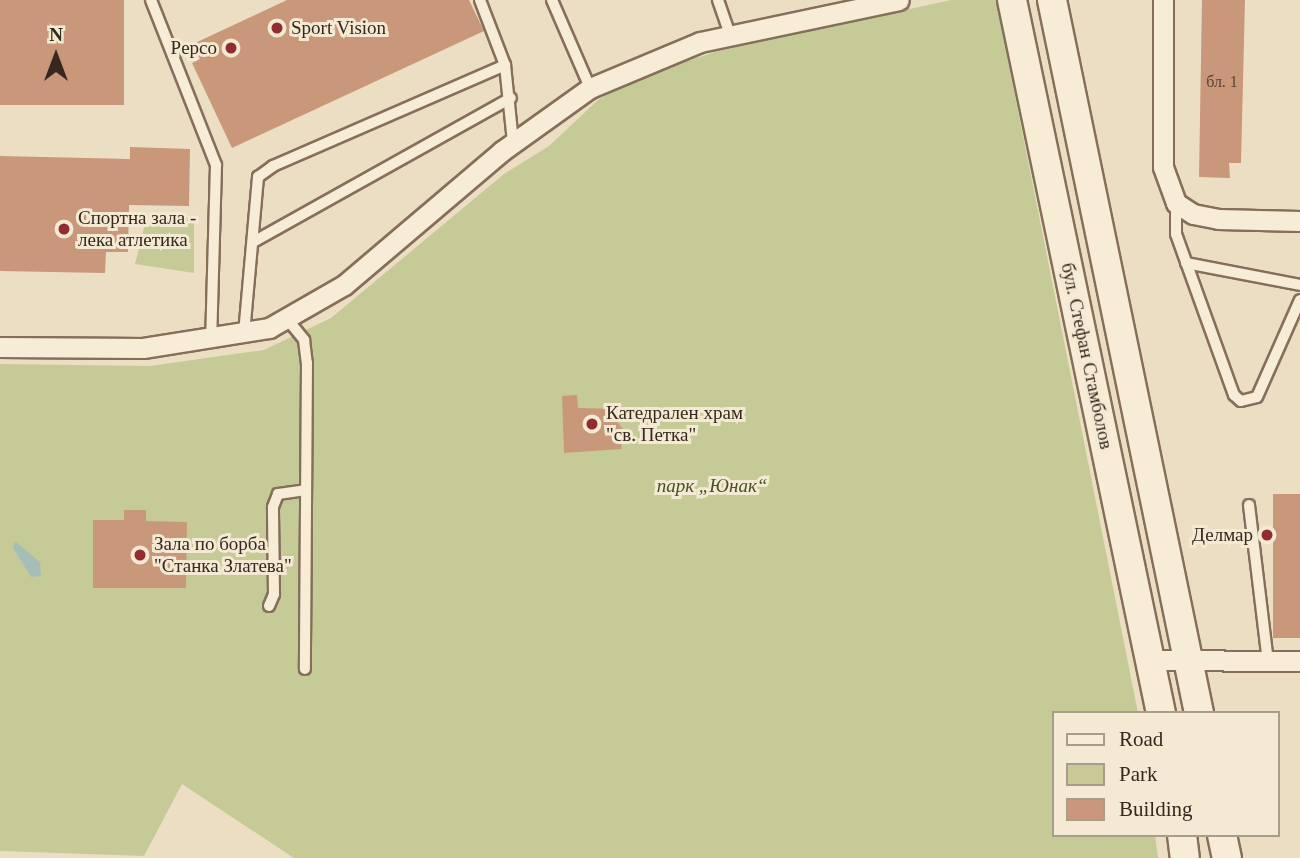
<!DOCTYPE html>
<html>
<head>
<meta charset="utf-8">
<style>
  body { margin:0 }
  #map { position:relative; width:1300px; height:858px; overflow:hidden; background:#ecdec2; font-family:Georgia,serif }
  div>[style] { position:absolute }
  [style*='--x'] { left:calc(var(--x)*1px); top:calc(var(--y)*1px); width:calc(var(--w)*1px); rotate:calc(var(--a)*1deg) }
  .green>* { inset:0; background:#c6ca97 }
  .water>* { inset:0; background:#a5bfb6 }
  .building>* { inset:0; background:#c99779; transform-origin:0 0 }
  .roads { filter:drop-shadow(2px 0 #856f5a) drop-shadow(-2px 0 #856f5a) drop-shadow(0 2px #856f5a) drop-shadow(0 -2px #856f5a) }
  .lane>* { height:10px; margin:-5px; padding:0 5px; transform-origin:5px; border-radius:5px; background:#f7ecd5 }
  .street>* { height:19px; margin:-9.5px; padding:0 9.5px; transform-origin:9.5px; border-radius:9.5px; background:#f7ecd5 }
  .secondary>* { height:28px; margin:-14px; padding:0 14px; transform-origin:14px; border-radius:14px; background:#f7ecd5 }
  .dots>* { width:19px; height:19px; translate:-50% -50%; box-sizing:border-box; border:4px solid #f4e9d2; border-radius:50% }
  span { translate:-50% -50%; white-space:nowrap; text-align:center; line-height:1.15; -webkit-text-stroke:6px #f4e9d2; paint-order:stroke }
  .number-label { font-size:16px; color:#5b4435 }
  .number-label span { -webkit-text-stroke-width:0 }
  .poi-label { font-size:19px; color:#36281e }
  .left { translate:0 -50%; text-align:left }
  .right { translate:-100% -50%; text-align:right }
  .street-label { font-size:19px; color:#36281e }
  .park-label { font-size:19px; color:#485125; font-style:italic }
  .legend { position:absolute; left:1052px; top:711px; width:228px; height:126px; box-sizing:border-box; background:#f4e9d2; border:2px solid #a89c8a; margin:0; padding:9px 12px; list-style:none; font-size:21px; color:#36281e }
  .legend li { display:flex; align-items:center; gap:14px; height:35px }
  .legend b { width:35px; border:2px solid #a89c8a }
  .north { position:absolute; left:21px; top:21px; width:70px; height:70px; -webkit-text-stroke:5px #f4e9d2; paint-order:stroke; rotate:0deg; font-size:19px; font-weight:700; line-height:28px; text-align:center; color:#36281e }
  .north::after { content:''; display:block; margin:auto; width:24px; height:32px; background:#36281e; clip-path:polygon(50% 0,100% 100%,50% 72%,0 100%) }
</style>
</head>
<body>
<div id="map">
  <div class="green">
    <i style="clip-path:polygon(951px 0,996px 0,1138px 713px,1053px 713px,1053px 835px,1155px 835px,1158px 858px,294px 858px,182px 784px,144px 856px,0 851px,0 364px,150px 366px,264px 350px,331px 318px,504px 174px,549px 146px,599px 99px,650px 73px,718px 51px)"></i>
    <i style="clip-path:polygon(194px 216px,194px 273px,135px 264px,145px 224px)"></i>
  </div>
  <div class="water">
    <i style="clip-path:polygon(15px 541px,40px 562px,41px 576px,31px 577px,13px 548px)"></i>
  </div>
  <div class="building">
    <i style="left:0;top:0;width:124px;height:105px"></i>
    <i style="clip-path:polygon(287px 0,469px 0,484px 31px,232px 148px,192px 63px,200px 59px,193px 44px)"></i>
    <i style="clip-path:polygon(1202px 0,1245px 0,1241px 163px,1229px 163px,1230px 178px,1199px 177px)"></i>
    <i style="clip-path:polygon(130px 147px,190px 149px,189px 206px,129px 205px,128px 252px,106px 252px,105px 273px,0 271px,0 156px,130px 159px)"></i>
    <i style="clip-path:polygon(577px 395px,578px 408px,622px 409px,622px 418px,617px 421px,624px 431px,616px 437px,622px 441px,621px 449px,564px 453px,562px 396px)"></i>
    <i style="left:1273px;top:494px;width:27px;height:144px"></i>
    <i style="clip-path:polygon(124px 510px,146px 510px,146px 521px,187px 522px,186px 588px,93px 588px,93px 520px,124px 520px)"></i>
  </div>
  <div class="roads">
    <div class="lane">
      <i style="--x:151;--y:0;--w:177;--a:68.5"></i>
      <i style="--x:216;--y:165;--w:174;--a:91.6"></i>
      <i style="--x:480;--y:0;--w:70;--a:69"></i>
      <i style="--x:505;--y:65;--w:78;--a:84.1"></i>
      <i style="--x:552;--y:0;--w:96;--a:66.6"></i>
      <i style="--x:718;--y:0;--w:37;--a:71"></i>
      <i style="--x:1176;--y:203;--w:31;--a:90"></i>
      <i style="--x:1176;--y:234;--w:171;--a:70.2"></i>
      <i style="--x:1234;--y:395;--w:9;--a:41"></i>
      <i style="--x:1241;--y:401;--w:16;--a:-14"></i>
      <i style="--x:1257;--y:397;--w:106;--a:-66.1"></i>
      <i style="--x:255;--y:241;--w:293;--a:-29.2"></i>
      <i style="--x:1186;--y:263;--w:116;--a:10.9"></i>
      <i style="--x:288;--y:320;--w:26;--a:51"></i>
      <i style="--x:304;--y:340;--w:23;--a:83"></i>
      <i style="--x:307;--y:363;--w:306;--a:90.4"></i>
      <i style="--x:244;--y:334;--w:158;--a:-84.9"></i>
      <i style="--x:258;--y:177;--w:19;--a:-36"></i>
      <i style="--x:273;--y:166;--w:253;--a:-23.5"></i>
      <i style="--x:1249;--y:505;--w:157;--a:83.1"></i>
      <i style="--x:269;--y:606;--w:13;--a:-67"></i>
      <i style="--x:274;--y:594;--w:87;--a:-90.7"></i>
      <i style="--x:273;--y:507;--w:14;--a:-69"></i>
      <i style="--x:278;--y:494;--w:28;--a:-8"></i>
    </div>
    <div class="street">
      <i style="--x:1163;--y:0;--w:167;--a:90"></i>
      <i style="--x:1163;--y:167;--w:38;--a:70"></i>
      <i style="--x:1176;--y:203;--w:20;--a:33"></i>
      <i style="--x:1193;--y:214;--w:25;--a:11"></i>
      <i style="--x:1218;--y:219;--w:82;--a:1.4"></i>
      <i style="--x:0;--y:347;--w:143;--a:0.4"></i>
      <i style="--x:143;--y:348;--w:128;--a:-9"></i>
      <i style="--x:269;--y:328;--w:86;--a:-29.8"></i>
      <i style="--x:344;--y:285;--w:207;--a:-40.3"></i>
      <i style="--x:502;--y:151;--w:108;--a:-35.6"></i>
      <i style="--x:590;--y:88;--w:119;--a:-22.7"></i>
      <i style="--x:700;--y:42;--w:203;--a:-11.9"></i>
      <i style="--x:1151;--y:660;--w:149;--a:0.4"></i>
    </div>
    <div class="secondary">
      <i style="--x:1012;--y:0;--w:728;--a:78.2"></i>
      <i style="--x:1052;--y:0;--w:728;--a:78.35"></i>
      <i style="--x:1182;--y:835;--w:23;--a:83"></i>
      <i style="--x:1222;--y:835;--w:24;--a:78"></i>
    </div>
  </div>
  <div class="dots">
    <i style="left:277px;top:28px;background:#922c31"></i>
    <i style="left:231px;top:48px;background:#922c31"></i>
    <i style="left:64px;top:229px;background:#922c31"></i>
    <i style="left:592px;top:424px;background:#922c31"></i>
    <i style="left:1267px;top:535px;background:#922c31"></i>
    <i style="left:140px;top:555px;background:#922c31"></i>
  </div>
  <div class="number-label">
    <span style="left:1222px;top:82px">бл. 1</span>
  </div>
  <div class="poi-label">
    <span class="left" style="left:291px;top:28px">Sport Vision</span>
    <span class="right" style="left:217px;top:48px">Pepco</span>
    <span class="left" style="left:78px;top:229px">Спортна зала -<br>лека атлетика</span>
    <span class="left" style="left:606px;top:424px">Катедрален храм<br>"св. Петка"</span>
    <span class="right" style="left:1253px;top:535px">Делмар</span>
    <span class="left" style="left:154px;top:555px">Зала по борба<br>"Станка Златева"</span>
  </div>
  <div class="street-label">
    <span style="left:1087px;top:356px;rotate:78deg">бул. Стефан Стамболов</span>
  </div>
  <div class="park-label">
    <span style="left:712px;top:486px">парк „Юнак“</span>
  </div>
  <ul class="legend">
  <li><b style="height:9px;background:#f7ecd5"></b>Road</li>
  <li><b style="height:19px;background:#c6ca97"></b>Park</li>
  <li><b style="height:19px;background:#c99779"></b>Building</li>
  </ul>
  <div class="north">N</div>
</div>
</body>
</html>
